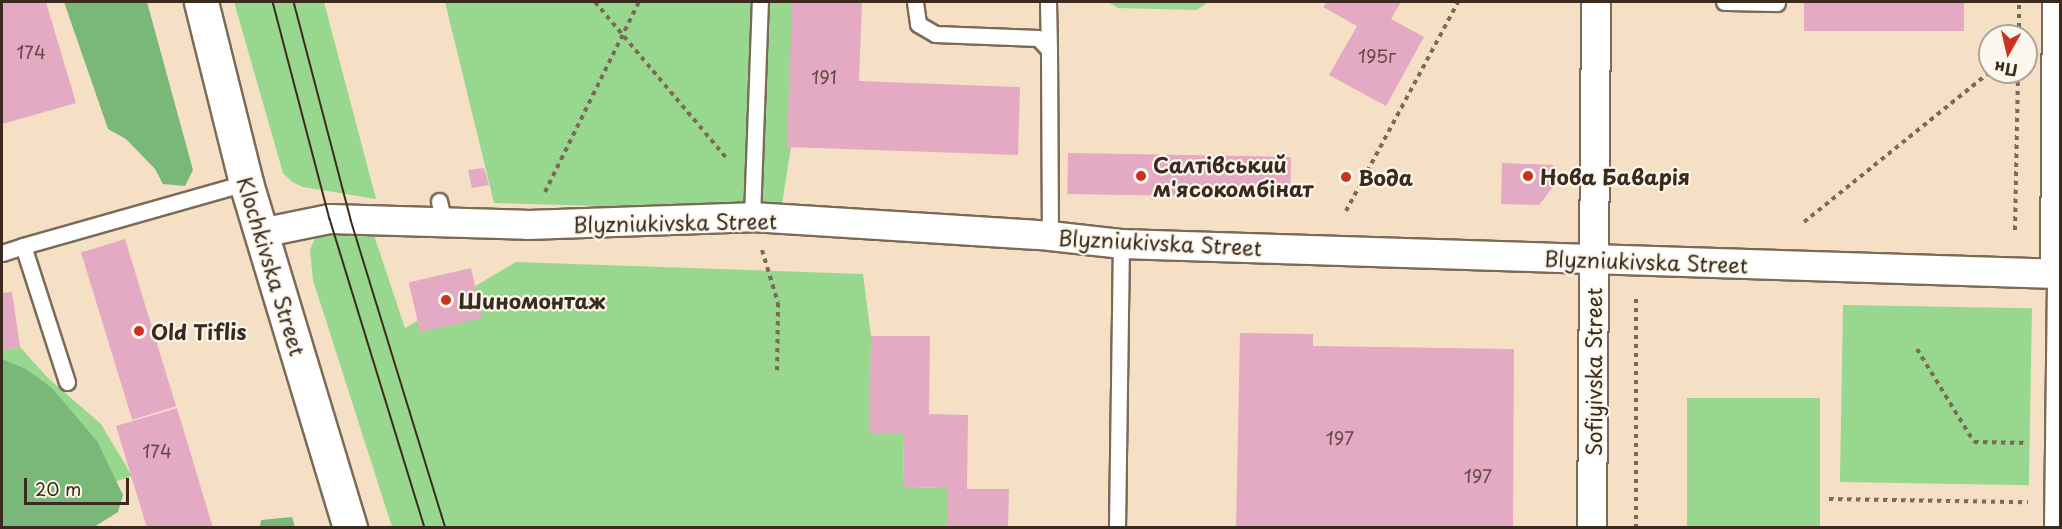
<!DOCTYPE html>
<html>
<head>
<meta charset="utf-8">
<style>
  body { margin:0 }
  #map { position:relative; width:2062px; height:529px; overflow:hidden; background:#f5e0c6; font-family:"Playpen Sans",sans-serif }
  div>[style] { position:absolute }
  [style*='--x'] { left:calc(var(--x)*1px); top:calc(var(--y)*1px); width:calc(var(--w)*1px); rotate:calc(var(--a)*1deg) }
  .green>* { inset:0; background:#98d88e; transform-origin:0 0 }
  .forest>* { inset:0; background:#7ab879 }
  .building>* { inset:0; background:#e4a9c3; transform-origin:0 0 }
  .path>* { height:4px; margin-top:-2px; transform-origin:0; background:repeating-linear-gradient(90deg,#7c6a59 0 4.5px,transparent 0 9px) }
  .roads { filter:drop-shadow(2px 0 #7c6a59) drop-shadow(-2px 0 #7c6a59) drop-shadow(0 2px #7c6a59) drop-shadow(0 -2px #7c6a59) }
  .service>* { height:15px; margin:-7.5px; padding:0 7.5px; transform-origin:7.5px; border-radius:7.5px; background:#fff }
  .minor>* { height:28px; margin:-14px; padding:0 14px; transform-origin:14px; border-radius:14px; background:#fff }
  .primary>* { height:33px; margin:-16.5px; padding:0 16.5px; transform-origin:16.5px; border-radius:16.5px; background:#fff }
  .tram>* { height:1.5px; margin:-0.75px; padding:0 0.75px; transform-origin:0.75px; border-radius:0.75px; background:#3b2a1e }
  .dots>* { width:16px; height:16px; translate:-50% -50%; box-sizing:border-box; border:3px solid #fbf7ec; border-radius:50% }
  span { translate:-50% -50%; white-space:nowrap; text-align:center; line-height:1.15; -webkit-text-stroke:4.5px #fbf7ec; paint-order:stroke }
  .number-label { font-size:18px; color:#654a47 }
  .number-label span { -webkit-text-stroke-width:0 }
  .poi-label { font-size:21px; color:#3b2a1e; font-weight:700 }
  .left { translate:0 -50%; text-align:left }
  .street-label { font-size:21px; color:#3b2a1e }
  .frame { position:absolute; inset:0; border:3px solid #3b2a1e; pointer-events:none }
  .north { position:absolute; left:1978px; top:24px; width:60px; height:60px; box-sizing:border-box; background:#fbf7ec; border:2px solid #aea59a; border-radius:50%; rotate:188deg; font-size:16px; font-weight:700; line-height:24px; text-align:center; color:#3b2a1e }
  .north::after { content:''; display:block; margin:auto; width:21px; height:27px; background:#c8321e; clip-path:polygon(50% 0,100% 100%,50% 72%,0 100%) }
  .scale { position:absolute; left:24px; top:478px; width:105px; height:27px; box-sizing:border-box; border:3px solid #3b2a1e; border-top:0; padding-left:8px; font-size:18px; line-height:21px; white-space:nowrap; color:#3b2a1e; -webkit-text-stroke:4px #fbf7ec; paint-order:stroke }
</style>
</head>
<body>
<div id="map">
  <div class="green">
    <i style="clip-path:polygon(234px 2px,324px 2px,376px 199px,303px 187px,292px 182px,283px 173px)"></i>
    <i style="clip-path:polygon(445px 2px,792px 2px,791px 147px,781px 211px,494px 203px)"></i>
    <i style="clip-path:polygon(1108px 2px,1208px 2px,1197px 10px,1118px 8px)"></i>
    <i style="clip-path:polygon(324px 231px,374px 235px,405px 328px,516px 262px,863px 274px,871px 336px,870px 433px,904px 434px,903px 487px,948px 488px,948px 527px,392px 527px,313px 280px,310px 250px,314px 240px)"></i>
    <i style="left:1843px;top:305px;width:189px;height:177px;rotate:1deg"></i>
    <i style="clip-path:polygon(20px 347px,48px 378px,101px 424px,132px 476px,2px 520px,2px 350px)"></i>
    <i style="left:1687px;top:398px;width:133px;height:129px"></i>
  </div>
  <div class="forest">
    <i style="clip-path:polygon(64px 2px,147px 2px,193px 170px,185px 186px,163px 184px,155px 169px,126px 139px,108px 129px)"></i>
    <i style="clip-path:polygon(2px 359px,26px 369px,52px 388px,97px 441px,123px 495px,118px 512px,94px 527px,2px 527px)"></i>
    <i style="clip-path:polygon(292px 517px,295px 527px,260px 527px,261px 520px)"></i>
  </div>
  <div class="building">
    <i style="clip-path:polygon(2px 2px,46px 2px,76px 103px,2px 124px)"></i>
    <i style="clip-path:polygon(792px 2px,862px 2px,859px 81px,1020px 87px,1018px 155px,787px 147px)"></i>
    <i style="clip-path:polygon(1327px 2px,1401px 2px,1391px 19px,1424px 37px,1386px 106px,1329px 75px,1357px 26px,1323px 7px)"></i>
    <i style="left:1804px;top:2px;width:160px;height:29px"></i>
    <i style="left:1068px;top:153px;width:223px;height:41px;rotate:1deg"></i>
    <i style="clip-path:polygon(1502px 163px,1554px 165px,1553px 187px,1539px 205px,1501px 204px)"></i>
    <i style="clip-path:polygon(484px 168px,489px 185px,472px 188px,468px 170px)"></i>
    <i style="left:125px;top:239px;width:175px;height:46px;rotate:73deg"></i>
    <i style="left:471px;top:268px;width:51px;height:64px;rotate:77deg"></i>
    <i style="clip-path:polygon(12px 292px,20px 347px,2px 350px,2px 293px)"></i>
    <i style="clip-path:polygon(1240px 333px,1313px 334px,1313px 346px,1514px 349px,1513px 528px,1236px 528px)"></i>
    <i style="clip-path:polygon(871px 336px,930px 336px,929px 414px,968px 415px,967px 489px,1009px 489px,1008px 528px,948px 528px,948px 488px,903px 487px,904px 434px,869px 434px)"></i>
    <i style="clip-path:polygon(177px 408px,213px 528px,147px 528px,116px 426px)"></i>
  </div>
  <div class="path">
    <i style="--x:595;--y:2;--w:205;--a:49.9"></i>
    <i style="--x:2019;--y:36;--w:34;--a:-90"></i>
    <i style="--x:545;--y:192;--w:212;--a:-63.7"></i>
    <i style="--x:1346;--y:211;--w:237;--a:-61.8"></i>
    <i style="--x:1804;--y:222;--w:239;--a:-38.9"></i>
    <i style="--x:2015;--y:230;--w:158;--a:-88.9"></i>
    <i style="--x:762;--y:250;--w:55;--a:73.2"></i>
    <i style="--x:778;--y:303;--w:70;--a:90.8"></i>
    <i style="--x:1917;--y:349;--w:109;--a:58.5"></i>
    <i style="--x:1974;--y:442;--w:54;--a:1.1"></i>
    <i style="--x:1829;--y:499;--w:199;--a:0.9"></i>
    <i style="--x:1636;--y:528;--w:234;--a:-90"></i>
  </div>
  <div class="roads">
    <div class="service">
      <i style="--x:915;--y:2;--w:22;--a:82"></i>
      <i style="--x:918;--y:24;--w:20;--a:30"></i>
      <i style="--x:935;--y:34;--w:103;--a:2.2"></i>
      <i style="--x:1038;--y:38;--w:16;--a:47"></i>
      <i style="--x:1049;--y:50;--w:186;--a:89.7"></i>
      <i style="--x:1048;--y:2;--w:48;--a:88.8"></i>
      <i style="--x:1724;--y:2;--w:53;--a:1.1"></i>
      <i style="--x:439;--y:201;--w:22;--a:77"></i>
      <i style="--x:752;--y:217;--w:215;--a:-87.9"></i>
      <i style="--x:2;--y:253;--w:22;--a:-18"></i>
      <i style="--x:67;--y:382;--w:143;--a:-107.9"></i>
      <i style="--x:23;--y:246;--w:232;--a:-15.8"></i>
      <i style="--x:1117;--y:528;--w:284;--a:-89.2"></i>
      <i style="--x:2052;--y:528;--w:255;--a:-89.3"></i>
    </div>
    <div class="minor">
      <i style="--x:261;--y:233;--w:70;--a:-11.5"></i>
      <i style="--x:330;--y:219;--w:198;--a:1.7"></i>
      <i style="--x:528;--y:225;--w:224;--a:-2"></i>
      <i style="--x:752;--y:217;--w:299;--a:3.6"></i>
      <i style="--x:1050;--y:236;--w:71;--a:6.4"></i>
      <i style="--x:1121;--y:244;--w:939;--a:1.83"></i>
      <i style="--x:2055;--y:273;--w:271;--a:-89.6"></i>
      <i style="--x:1592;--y:528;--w:526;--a:-89.56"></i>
    </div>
    <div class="primary">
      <i style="--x:201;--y:2;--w:187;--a:76"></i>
      <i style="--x:246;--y:183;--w:360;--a:73.2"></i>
    </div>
  </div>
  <div class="tram">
    <i style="--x:273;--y:2;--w:224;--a:75.3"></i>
    <i style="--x:330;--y:219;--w:323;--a:72.9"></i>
    <i style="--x:294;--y:2;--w:225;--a:75.3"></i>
    <i style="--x:351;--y:220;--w:322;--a:72.9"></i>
  </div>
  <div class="dots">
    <i style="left:1141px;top:176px;background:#c8321e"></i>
    <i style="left:1528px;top:176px;background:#c8321e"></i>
    <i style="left:1346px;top:177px;background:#c8321e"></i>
    <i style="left:446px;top:300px;background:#c8321e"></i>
    <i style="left:139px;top:331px;background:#c8321e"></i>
  </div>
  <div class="number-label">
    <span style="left:31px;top:52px">174</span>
    <span style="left:1377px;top:56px">195г</span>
    <span style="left:824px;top:77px">191</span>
    <span style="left:1340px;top:438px">197</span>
    <span style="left:157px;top:451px">174</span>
    <span style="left:1478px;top:476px">197</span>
  </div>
  <div class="poi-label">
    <span class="left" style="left:1153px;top:176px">Салтівський<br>м'ясокомбінат</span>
    <span class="left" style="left:1540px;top:176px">Нова Баварія</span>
    <span class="left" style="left:1358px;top:177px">Вода</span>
    <span class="left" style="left:458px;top:300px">Шиномонтаж</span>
    <span class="left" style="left:151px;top:331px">Old Tiflis</span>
  </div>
  <div class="street-label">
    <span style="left:675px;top:222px;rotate:-1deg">Blyzniukivska Street</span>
    <span style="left:1160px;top:242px;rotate:3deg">Blyzniukivska Street</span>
    <span style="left:1646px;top:261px;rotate:2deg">Blyzniukivska Street</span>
    <span style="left:272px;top:266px;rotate:73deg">Klochkivska Street</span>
    <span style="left:1593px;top:372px;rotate:-90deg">Sofiyivska Street</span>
  </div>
  <div class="frame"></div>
  <div class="north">Пн</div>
  <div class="scale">20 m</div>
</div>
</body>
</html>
